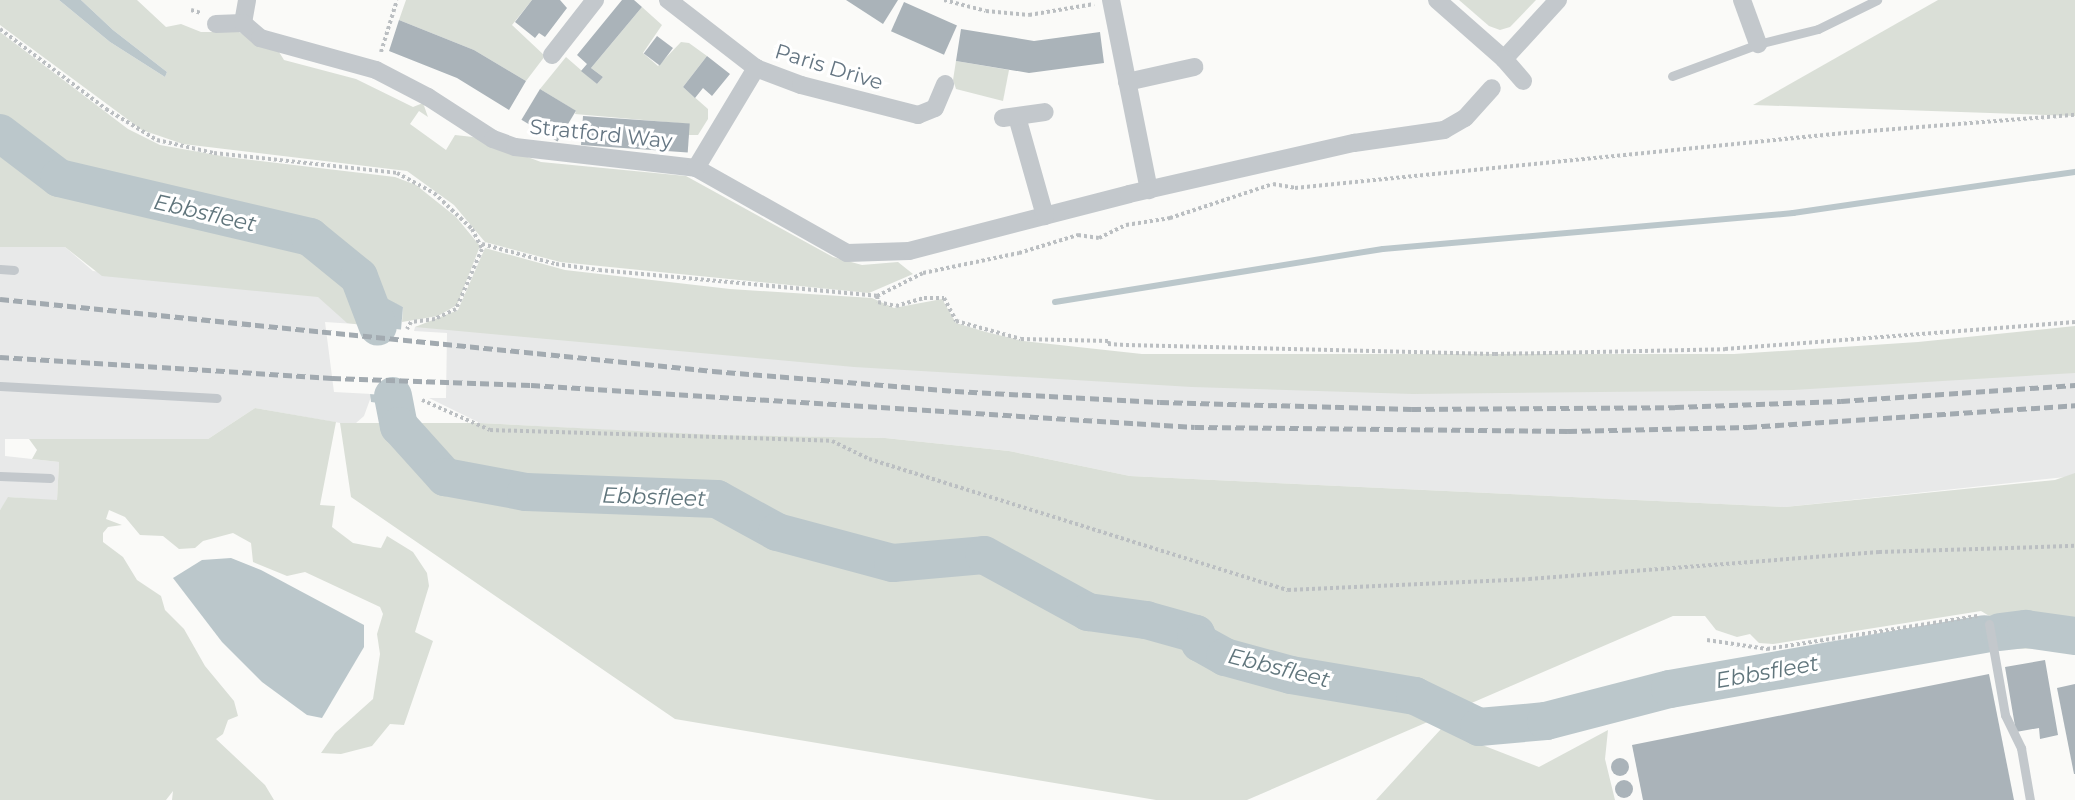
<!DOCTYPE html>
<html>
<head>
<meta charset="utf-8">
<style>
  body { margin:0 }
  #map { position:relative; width:2075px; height:800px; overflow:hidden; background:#fafaf8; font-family:Montserrat,sans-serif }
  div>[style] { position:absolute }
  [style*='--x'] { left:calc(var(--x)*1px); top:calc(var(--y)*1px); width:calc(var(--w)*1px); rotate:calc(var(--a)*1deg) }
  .built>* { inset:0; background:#e8e9e9 }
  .green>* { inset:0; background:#dadfd7 }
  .water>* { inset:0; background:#bbc7cb }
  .pier>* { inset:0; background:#fafaf8 }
  .stream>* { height:6px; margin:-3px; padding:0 3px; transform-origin:3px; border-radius:3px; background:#bbc7cb }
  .river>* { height:38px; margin:-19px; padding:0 19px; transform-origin:19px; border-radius:19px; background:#bbc7cb }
  .building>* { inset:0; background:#aab3b9; transform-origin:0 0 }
  .round { border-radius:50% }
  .path>* { height:4px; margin-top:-2px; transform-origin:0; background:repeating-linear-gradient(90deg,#bbbfc2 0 3px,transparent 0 6px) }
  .service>* { height:9px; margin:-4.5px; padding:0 4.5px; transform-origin:4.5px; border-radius:4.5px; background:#c3c8cc }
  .minor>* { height:18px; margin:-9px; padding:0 9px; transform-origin:9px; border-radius:9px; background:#c3c8cc }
  .rail>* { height:4.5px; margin-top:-2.25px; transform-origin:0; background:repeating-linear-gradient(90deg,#a2aab0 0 9px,transparent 0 13.5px) }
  span { translate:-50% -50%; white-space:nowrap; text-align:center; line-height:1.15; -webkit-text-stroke:6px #fff; paint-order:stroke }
  .street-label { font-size:21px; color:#657683 }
  .water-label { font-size:22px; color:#60757c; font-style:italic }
</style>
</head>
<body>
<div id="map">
  <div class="built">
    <i style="clip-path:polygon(0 234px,65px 247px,93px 271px,322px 292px,355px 324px,325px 322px,334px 392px,372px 394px,364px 416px,356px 423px,340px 423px,255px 408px,208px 439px,5px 439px,5px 456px,59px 462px,57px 501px,9px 497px,0 510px)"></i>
    <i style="clip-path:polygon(590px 284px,1131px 359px,1675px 362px,2075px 335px,2075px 476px,1785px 507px,1130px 476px,1009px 451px,885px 438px,704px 435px,480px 423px,429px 398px,446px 398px,447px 333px,414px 331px,415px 327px)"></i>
  </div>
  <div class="green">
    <i style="clip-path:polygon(0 0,59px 0,110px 42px,165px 77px,167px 72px,113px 30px,81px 0,137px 0,166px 27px,181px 24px,201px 32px,239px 32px,279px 52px,284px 60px,356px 79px,413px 107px,423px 103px,428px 117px,419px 111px,410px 124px,446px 150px,455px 135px,473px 137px,541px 162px,686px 176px,833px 257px,862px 265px,898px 262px,913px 274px,869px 293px,560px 262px,485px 242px,454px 205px,407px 171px,183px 144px,142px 130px,0 25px)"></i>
    <i style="clip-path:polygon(406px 0,532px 0,512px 25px,545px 56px,526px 81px,474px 50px,399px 20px)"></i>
    <i style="clip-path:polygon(1459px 0,1536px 0,1510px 27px,1500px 30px,1489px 26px)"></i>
    <i style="clip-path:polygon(1938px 0,2075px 0,2075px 116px,1753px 105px)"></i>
    <i style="clip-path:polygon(642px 7px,662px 25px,643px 53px,658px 66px,681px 42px,689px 43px,707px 56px,683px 87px,708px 109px,708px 119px,698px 135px,688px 135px,689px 124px,575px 114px,576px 111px,540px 89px,566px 57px,597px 84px,603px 77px,591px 68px)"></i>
    <i style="clip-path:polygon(0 32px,128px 129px,160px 145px,227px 157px,395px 177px,416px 185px,456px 217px,480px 246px,457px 305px,438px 316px,402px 322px,403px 307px,376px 295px,371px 297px,362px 325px,347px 323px,318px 297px,102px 276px,65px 247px,0 247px)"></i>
    <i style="clip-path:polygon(956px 61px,1009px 70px,1003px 101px,956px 89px,953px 80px)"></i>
    <i style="clip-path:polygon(485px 248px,565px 270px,730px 289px,872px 298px,894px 308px,942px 299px,956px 323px,986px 332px,1023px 341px,1142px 354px,1734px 354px,1918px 342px,2075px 326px,2075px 373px,1793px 390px,1413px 394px,1192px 387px,854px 367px,415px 327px,458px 310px)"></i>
    <i style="clip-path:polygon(255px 408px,336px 422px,320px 505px,335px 506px,332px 527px,353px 543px,374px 547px,381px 548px,387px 536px,413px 552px,427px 573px,429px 586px,415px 632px,433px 641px,404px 725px,390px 724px,372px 746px,341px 754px,321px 753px,335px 733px,373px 699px,380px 654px,377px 634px,383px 614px,380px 607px,305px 572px,287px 576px,253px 562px,251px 543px,233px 533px,203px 541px,195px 548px,179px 549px,163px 536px,140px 535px,125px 517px,109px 510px,106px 519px,122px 525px,108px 527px,103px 533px,103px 542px,123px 557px,137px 580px,161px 596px,165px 610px,184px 629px,205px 666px,234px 701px,238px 716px,228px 720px,223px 734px,216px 739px,265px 785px,274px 800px,172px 800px,173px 791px,166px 800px,0 800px,0 510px,8px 497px,57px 500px,59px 462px,32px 459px,37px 450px,29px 439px,208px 439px)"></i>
    <i style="clip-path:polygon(340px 423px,480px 423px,717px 435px,885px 438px,1009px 451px,1130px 476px,1785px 507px,2055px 480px,2075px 473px,2075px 648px,2002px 649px,1996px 620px,1981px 611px,1773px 644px,1759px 643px,1750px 634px,1737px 637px,1716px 630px,1705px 616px,1673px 616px,1247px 800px,1156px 800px,675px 719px,351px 497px)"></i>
    <i style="clip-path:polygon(1441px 729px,1539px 767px,1608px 730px,1605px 759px,1615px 800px,1376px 800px)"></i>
  </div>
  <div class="water">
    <i style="clip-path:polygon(59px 0,81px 0,113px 30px,167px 72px,165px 77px,110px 42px)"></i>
    <i style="clip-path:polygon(380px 295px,403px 307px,395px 397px,387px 414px,379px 413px,379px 403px,371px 402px,362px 325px,365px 303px)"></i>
    <i style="clip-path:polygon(231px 558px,261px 570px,364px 625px,364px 647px,322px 718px,307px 715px,262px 682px,222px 642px,173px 578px,202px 560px)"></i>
  </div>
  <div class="pier">
    <i style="clip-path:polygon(359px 325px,405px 330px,398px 396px,369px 394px)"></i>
  </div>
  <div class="stream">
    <i style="--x:1055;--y:302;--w:332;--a:-9.2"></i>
    <i style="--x:1383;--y:249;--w:412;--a:-5"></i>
    <i style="--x:1793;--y:213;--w:285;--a:-8.3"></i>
  </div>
  <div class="river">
    <i style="--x:0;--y:133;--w:74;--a:37.3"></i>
    <i style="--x:59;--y:178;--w:258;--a:13.2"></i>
    <i style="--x:310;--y:237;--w:63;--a:39.2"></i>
    <i style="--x:359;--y:277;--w:53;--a:69.2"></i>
    <i style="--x:393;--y:396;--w:31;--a:79"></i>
    <i style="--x:399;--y:426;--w:69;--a:48"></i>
    <i style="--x:445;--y:477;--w:82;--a:10.5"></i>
    <i style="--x:526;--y:492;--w:191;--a:2.1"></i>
    <i style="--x:717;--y:499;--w:68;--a:28.8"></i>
    <i style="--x:777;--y:532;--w:120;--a:15"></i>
    <i style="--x:893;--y:563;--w:91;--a:-5"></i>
    <i style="--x:984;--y:555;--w:119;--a:28.7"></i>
    <i style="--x:1088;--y:612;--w:59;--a:7.9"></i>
    <i style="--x:1146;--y:620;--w:52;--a:15.6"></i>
    <i style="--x:1196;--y:634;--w:10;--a:66"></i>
    <i style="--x:1200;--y:643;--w:29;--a:29"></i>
    <i style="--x:1225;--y:657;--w:68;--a:15.3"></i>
    <i style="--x:1291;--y:675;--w:126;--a:9.6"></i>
    <i style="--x:1415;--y:696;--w:71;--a:25.8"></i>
    <i style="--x:1479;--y:727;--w:67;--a:-5.1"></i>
    <i style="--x:1546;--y:721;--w:128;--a:-14.5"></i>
    <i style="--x:1670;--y:689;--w:319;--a:-9.9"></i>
    <i style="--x:2000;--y:632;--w:26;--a:-7"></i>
    <i style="--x:2026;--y:629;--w:49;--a:8.1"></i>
  </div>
  <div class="building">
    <i style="clip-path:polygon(532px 0,560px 0,567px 8px,545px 37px,539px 33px,535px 38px,515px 22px)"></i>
    <i style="clip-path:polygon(622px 0,634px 0,642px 7px,591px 68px,603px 77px,597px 84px,581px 71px,587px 64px,577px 55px)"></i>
    <i style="clip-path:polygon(846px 0,898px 0,883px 24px)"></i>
    <i style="left:904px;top:2px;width:58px;height:32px;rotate:24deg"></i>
    <i style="clip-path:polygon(399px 20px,474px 50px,526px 81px,509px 110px,457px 78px,389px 51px)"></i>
    <i style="clip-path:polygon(961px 29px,1034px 41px,1100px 32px,1104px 63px,1029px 73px,956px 61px)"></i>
    <i style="left:657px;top:36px;width:20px;height:22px;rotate:37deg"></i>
    <i style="clip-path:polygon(707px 56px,730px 74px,712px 96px,703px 88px,695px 98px,683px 87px)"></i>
    <i style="left:540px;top:89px;width:42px;height:36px;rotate:31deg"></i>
    <i style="left:583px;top:116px;width:107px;height:29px;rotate:4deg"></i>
    <i style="clip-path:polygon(2045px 660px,2058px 735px,2040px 739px,2039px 728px,2016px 732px,2005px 667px)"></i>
    <i style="clip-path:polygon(1989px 674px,2014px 800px,1643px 800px,1632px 745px)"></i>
    <i style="clip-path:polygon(2075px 684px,2075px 774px,2074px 774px,2057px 688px)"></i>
    <i class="round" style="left:1611px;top:758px;width:18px;height:18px"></i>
    <i class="round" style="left:1615px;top:780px;width:18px;height:18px"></i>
  </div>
  <div class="path">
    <i style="--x:944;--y:0;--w:43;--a:14.7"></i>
    <i style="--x:986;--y:11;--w:43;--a:5.3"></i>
    <i style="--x:1029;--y:15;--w:66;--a:-9.6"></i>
    <i style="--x:191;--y:10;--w:10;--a:17"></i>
    <i style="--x:0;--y:29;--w:133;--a:37"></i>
    <i style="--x:106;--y:109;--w:60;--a:31.3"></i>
    <i style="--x:157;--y:140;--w:58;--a:12.8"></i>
    <i style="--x:214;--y:153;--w:184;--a:6.2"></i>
    <i style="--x:397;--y:173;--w:42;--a:28.4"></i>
    <i style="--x:434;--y:193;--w:52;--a:43.5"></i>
    <i style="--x:472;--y:229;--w:22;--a:63"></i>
    <i style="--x:482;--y:249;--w:65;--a:113.4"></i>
    <i style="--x:456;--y:309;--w:23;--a:155"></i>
    <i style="--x:435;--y:319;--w:24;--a:173"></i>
    <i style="--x:411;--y:322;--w:8;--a:120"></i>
    <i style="--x:381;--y:52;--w:54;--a:-72.9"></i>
    <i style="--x:482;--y:244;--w:77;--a:15.1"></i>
    <i style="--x:556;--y:264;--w:43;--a:7.9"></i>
    <i style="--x:599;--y:270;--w:279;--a:5.3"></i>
    <i style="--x:877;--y:296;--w:51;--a:-26.6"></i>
    <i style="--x:923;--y:273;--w:98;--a:-11.8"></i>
    <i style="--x:1019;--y:253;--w:62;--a:-17"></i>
    <i style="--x:1078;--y:235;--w:21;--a:8"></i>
    <i style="--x:1099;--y:238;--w:30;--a:-26"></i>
    <i style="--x:1126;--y:225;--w:45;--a:-9"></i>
    <i style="--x:1170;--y:218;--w:108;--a:-18.3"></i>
    <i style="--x:1273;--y:184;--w:22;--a:10"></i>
    <i style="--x:1295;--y:188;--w:552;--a:-5.72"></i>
    <i style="--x:1844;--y:133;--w:232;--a:-4.5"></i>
    <i style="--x:877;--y:296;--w:6;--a:81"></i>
    <i style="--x:878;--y:302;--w:18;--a:13"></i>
    <i style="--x:896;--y:306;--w:29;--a:-16"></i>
    <i style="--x:924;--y:298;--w:20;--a:0"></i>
    <i style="--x:944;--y:298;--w:26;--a:62"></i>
    <i style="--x:956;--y:321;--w:67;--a:15.5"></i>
    <i style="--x:1021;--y:339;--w:88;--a:1.3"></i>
    <i style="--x:1109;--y:341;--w:3;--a:108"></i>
    <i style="--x:1108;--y:344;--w:18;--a:3"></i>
    <i style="--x:1126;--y:345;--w:369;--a:1.4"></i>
    <i style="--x:1495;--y:354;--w:230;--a:-1.2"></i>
    <i style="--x:1725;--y:349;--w:351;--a:-4.4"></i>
    <i style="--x:422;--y:400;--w:74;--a:23.8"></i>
    <i style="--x:490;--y:430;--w:342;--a:1.8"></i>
    <i style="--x:832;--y:441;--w:41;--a:25.9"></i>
    <i style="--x:869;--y:459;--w:439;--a:17.4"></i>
    <i style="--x:1288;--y:590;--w:241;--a:-2.6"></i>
    <i style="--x:1529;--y:579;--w:351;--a:-4.4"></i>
    <i style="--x:1879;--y:552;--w:196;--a:-1.8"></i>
    <i style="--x:1707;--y:640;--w:61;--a:8.5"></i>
    <i style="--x:1767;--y:649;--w:213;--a:-8.9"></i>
  </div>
  <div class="service">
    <i style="--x:1672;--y:76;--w:92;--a:-20.4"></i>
    <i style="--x:1758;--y:44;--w:62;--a:-14"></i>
    <i style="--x:1818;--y:29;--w:66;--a:-26.2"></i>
    <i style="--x:0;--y:269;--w:14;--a:4"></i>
    <i style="--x:0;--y:386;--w:217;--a:3.2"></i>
    <i style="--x:0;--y:476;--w:50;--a:2.3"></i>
    <i style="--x:1989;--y:624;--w:92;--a:80"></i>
    <i style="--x:2005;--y:715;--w:37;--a:64"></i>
    <i style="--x:2021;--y:748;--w:53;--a:80.2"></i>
  </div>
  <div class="minor">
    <i style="--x:668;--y:0;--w:111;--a:37.7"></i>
    <i style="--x:756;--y:68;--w:48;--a:20.7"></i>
    <i style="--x:801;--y:85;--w:121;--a:14.4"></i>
    <i style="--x:918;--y:115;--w:18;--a:-22"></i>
    <i style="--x:935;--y:108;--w:26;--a:-67"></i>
    <i style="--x:1111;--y:0;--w:194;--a:78.7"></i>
    <i style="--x:1437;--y:0;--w:89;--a:41.4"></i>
    <i style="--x:1504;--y:59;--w:80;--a:-47.5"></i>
    <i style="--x:1742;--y:0;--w:47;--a:70"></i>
    <i style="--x:243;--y:23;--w:23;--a:-80"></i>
    <i style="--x:216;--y:24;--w:27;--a:-2"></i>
    <i style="--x:243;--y:23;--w:23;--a:41"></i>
    <i style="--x:260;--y:38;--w:120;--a:15.4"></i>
    <i style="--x:376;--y:70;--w:59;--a:27.4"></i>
    <i style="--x:428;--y:97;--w:77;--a:32.9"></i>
    <i style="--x:493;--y:139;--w:23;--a:20"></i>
    <i style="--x:515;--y:147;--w:182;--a:6.6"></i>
    <i style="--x:696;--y:168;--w:173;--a:29.4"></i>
    <i style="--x:847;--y:253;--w:62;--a:-1.8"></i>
    <i style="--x:909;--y:251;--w:227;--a:-14.5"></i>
    <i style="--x:1129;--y:194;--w:231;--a:-12.8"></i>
    <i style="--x:1354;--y:143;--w:91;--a:-8.2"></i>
    <i style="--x:1444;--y:130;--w:24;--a:-30"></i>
    <i style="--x:1465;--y:118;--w:40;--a:-48"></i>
    <i style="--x:552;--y:55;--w:70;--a:-52"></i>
    <i style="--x:1504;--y:59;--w:29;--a:49"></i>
    <i style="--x:1127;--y:82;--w:69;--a:-12.6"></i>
    <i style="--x:1017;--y:117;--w:103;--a:74.2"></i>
    <i style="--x:1003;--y:118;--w:42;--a:-8.1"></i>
    <i style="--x:696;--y:168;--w:117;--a:-59"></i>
  </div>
  <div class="rail">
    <i style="--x:0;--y:299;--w:717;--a:5.77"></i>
    <i style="--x:713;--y:371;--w:243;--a:4.7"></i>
    <i style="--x:955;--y:391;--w:205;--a:3.1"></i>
    <i style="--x:1160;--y:402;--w:252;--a:1.6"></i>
    <i style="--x:1412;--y:409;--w:263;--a:-0.4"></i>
    <i style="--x:1675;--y:407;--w:166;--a:-2.1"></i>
    <i style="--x:1841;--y:401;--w:235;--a:-3.9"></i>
    <i style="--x:0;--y:357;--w:333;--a:3.6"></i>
    <i style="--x:332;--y:378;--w:199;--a:2"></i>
    <i style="--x:531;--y:385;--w:665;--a:3.62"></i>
    <i style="--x:1195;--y:427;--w:373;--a:0.6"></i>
    <i style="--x:1568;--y:431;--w:180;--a:-1.3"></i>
    <i style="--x:1748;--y:427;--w:328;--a:-3.8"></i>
  </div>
  <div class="street-label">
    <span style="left:829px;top:67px;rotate:17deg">Paris Drive</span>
    <span style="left:601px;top:134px;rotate:6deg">Stratford Way</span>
  </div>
  <div class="water-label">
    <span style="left:205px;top:213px;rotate:13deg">Ebbsfleet</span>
    <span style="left:654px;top:497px;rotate:2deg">Ebbsfleet</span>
    <span style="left:1279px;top:668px;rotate:14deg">Ebbsfleet</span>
    <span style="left:1767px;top:672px;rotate:-10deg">Ebbsfleet</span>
  </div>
</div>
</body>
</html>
